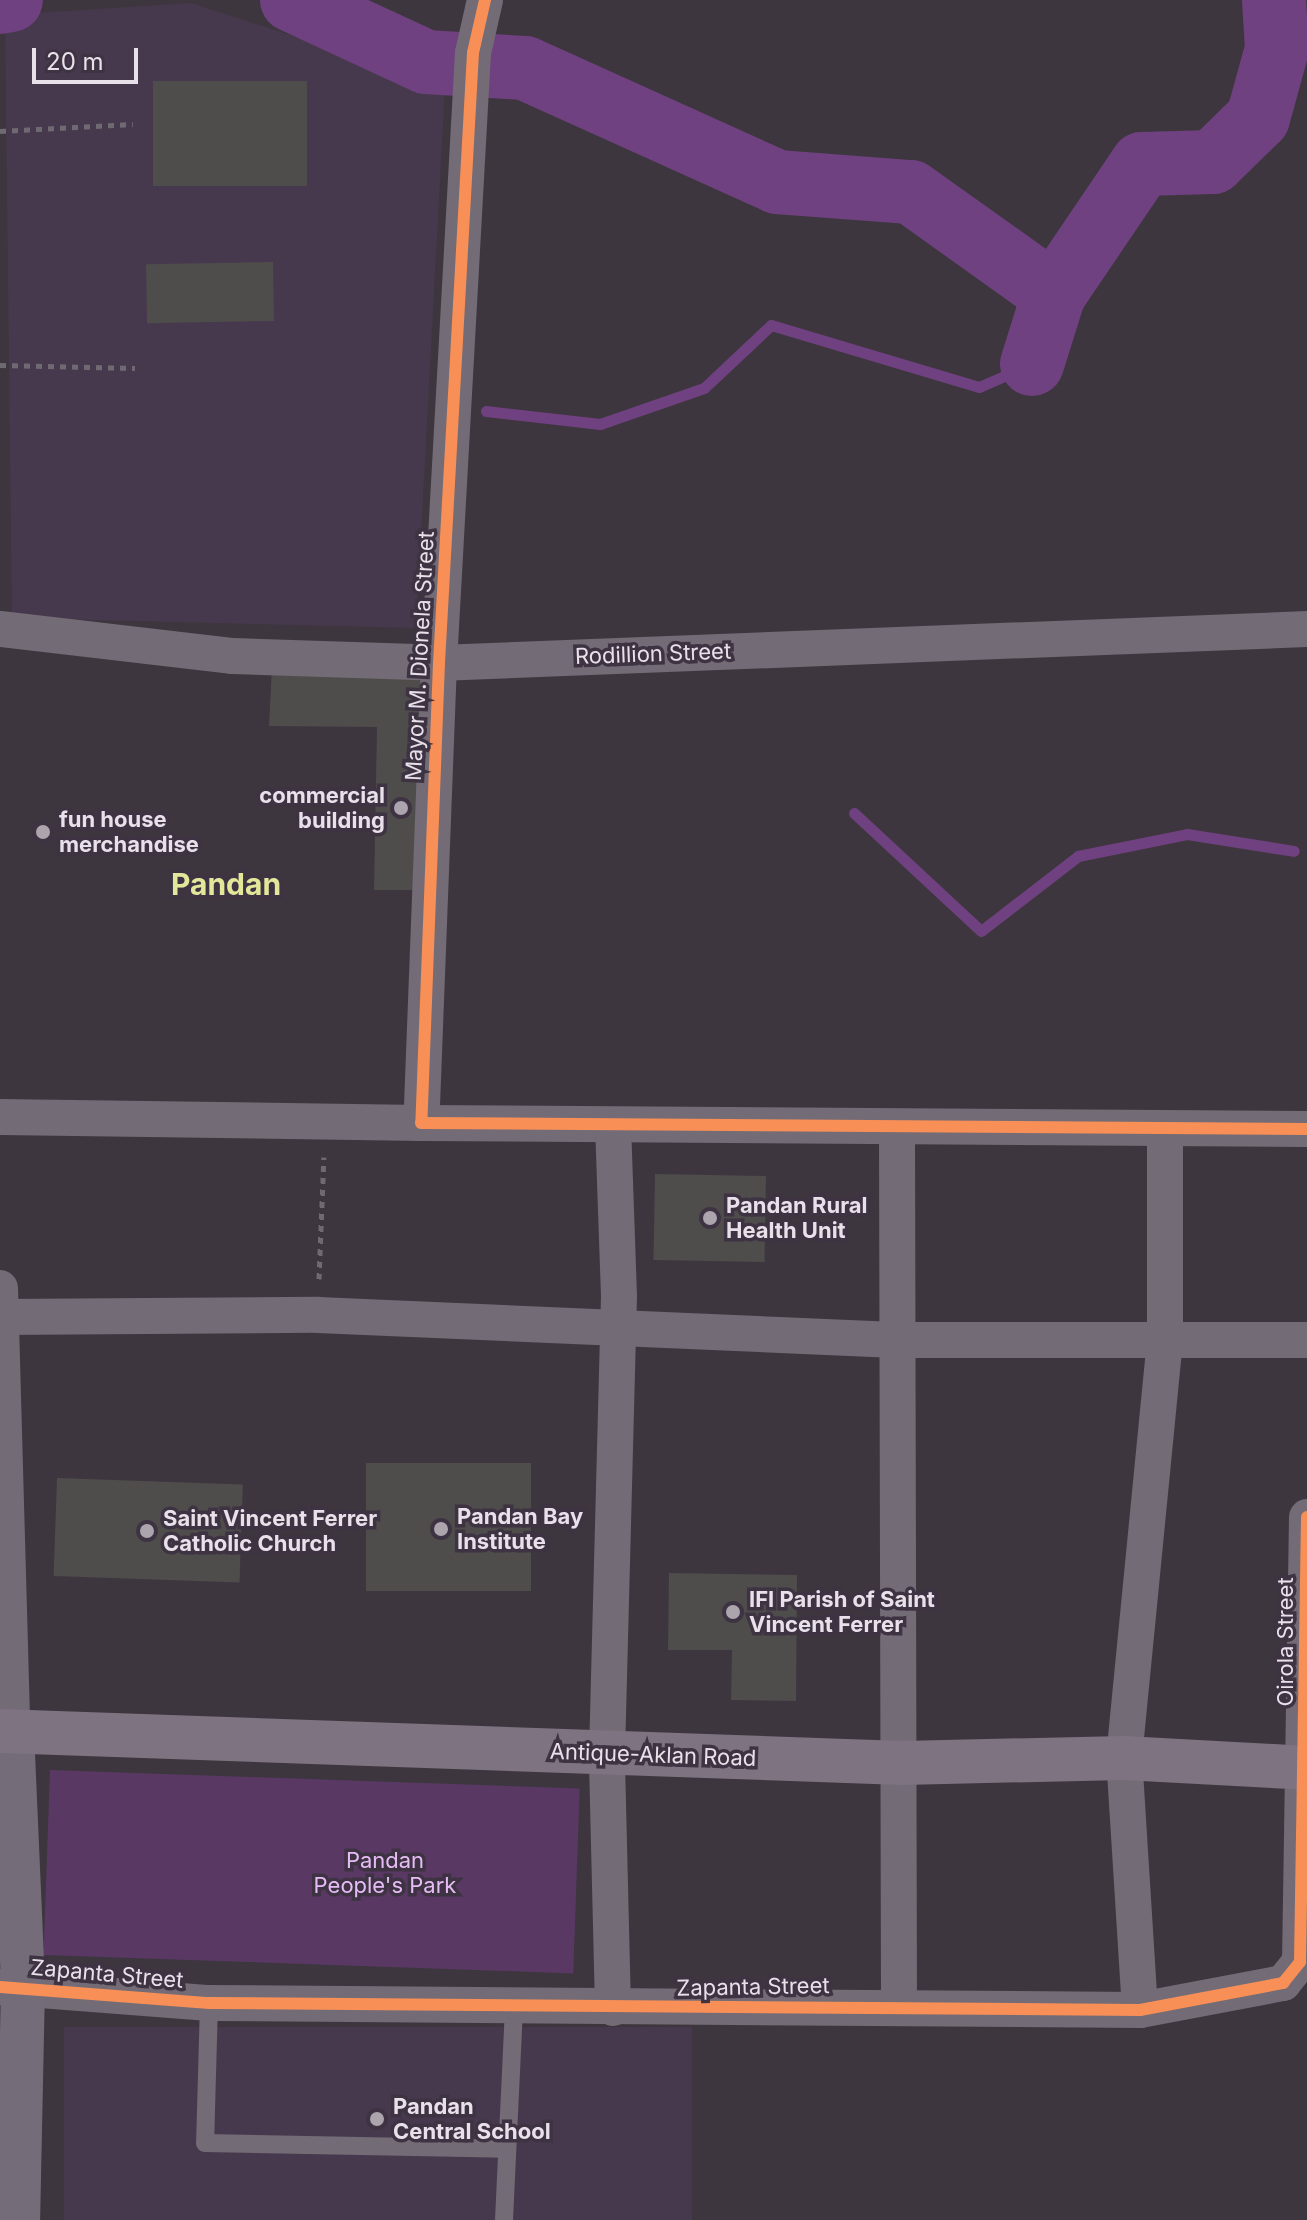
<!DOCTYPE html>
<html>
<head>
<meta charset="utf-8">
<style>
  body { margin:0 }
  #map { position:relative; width:1307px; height:2220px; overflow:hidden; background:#3d363e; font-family:Inter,sans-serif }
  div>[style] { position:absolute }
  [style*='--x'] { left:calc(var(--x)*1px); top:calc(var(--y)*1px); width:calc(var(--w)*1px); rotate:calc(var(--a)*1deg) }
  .built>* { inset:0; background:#47394d; transform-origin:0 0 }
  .green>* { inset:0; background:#593964; transform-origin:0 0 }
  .stream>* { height:11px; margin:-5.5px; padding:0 5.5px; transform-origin:5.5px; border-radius:5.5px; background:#704180 }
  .river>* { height:64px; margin:-32px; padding:0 32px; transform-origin:32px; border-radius:32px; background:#704180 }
  .building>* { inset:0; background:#4f4c4c; transform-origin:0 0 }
  .path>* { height:5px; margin-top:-2.5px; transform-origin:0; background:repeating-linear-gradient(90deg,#6f6971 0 6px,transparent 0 12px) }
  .lane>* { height:18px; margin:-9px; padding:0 9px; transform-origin:9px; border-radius:9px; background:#736b75 }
  .street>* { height:36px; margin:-18px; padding:0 18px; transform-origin:18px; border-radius:18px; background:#736b75 }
  .secondary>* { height:44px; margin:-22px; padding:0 22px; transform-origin:22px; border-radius:22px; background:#756c79 }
  .primary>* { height:44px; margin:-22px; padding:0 22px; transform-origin:22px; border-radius:22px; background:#7e7381 }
  .cycleway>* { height:12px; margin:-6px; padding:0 6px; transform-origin:6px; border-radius:6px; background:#f78f57 }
  .dots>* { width:22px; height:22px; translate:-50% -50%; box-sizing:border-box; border:4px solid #3e3342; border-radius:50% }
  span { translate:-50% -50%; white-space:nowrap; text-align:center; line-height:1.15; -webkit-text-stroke:7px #3e3342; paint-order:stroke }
  .street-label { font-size:22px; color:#e8e1ea }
  .poi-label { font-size:22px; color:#e8e1ea; font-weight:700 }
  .right { translate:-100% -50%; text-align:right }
  .left { translate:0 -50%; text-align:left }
  .park-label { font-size:22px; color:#e6bcf6 }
  .district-label { font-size:30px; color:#e1e89a; font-weight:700 }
  .scale { position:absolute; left:32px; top:48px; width:106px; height:36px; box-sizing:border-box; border:4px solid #e8e1ea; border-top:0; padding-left:10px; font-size:24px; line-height:28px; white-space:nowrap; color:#e8e1ea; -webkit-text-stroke:6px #3e3342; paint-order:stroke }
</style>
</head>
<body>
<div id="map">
  <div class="built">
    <i style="clip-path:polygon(191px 3px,445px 85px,416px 628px,12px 618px,5px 15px)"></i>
    <i style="left:64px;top:2027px;width:628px;height:193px"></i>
  </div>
  <div class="green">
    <i style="left:50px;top:1770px;width:530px;height:185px;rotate:2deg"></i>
  </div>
  <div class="stream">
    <i style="--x:486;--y:411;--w:115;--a:6.5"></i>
    <i style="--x:600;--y:424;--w:110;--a:-19.1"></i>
    <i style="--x:704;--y:388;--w:92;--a:-43.2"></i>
    <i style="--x:771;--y:325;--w:217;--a:16.6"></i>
    <i style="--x:979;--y:387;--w:58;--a:-23.5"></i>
    <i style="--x:854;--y:813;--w:173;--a:42.9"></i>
    <i style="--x:981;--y:931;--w:123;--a:-37.7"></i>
    <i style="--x:1078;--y:856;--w:111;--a:-11.4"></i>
    <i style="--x:1187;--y:834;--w:108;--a:9"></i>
  </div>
  <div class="river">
    <i style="--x:292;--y:0;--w:148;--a:24.8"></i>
    <i style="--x:426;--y:62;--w:99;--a:3.5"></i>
    <i style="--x:525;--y:68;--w:277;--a:24.3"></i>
    <i style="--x:777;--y:182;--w:134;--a:4.3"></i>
    <i style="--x:911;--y:192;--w:176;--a:35.5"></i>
    <i style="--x:0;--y:2;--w:11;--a:-10"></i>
    <i style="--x:1032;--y:364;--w:73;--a:-72.6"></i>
    <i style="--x:1054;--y:294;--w:157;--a:-55.9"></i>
    <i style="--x:1142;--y:164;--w:71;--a:-1.6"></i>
    <i style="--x:1213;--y:162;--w:63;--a:-44.4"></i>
    <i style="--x:1258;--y:118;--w:72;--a:-74.6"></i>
    <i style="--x:1277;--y:49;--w:49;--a:-93.5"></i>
  </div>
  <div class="building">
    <i style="left:153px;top:81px;width:154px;height:105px"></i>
    <i style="left:273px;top:262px;width:59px;height:127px;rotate:89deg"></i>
    <i style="clip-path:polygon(272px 666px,417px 669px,433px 687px,423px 890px,374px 890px,377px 727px,269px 726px)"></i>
    <i style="left:655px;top:1174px;width:111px;height:86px;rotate:1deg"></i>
    <i style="left:366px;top:1463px;width:165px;height:128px"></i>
    <i style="left:57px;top:1478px;width:186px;height:98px;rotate:2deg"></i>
    <i style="clip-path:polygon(669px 1573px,797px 1575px,796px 1701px,731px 1700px,732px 1650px,668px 1650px)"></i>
  </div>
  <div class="path">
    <i style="--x:0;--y:131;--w:133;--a:-3"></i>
    <i style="--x:0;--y:365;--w:135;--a:1.3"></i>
    <i style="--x:319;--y:1279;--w:122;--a:-87.7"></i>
  </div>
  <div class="lane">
    <i style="--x:209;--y:2003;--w:140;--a:91.6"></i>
    <i style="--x:205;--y:2143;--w:302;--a:1.1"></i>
    <i style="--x:504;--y:2220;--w:216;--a:-87.3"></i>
  </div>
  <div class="street">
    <i style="--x:485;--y:0;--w:54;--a:102.8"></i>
    <i style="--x:473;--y:53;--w:611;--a:93.19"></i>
    <i style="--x:439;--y:663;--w:460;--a:92.2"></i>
    <i style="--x:421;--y:1123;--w:886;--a:0.39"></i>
    <i style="--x:0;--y:629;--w:235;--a:6.6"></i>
    <i style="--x:233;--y:656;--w:206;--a:1.9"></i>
    <i style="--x:439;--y:663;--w:869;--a:-2.24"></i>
    <i style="--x:0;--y:1117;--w:421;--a:0.8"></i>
    <i style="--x:897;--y:1128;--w:877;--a:89.87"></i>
    <i style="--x:0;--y:1288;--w:443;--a:88.4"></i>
    <i style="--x:1;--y:1317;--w:317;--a:-0.4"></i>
    <i style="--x:318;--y:1315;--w:578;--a:2.48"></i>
    <i style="--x:895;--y:1340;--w:412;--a:0"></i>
    <i style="--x:0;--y:1987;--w:210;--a:4.4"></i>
    <i style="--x:209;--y:2003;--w:931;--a:0.43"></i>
    <i style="--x:1140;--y:2010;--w:146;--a:-10.7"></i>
    <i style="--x:1283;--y:1983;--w:27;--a:-51"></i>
    <i style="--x:1300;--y:1962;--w:445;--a:-89.1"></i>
    <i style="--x:613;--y:2008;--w:254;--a:-91.4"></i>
    <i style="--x:607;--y:1754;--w:458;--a:-88.5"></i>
    <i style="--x:619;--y:1296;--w:169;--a:-92"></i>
    <i style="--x:1140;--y:2010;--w:253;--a:-93.6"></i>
    <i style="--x:1124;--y:1758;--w:420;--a:-84.4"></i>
    <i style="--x:1165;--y:1340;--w:212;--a:-90"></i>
  </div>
  <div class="secondary">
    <i style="--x:12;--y:1731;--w:255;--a:87.5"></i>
    <i style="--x:23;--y:1986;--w:234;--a:91.2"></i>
  </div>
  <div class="primary">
    <i style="--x:0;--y:1731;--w:903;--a:2.03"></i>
    <i style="--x:902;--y:1763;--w:222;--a:-1.3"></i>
    <i style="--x:1124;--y:1758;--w:183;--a:3.1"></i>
  </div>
  <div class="cycleway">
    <i style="--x:485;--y:0;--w:54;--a:102.8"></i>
    <i style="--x:473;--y:53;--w:611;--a:93.19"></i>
    <i style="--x:439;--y:663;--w:460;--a:92.2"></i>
    <i style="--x:421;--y:1123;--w:886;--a:0.39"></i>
    <i style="--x:0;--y:1987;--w:210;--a:4.4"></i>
    <i style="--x:209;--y:2003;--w:931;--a:0.43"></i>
    <i style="--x:1140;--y:2010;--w:146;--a:-10.7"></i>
    <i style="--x:1283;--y:1983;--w:27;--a:-51"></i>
    <i style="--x:1300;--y:1962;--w:445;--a:-89.1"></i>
  </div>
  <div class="dots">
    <i style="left:401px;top:808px;background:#aca5ae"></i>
    <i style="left:43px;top:832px;background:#aca5ae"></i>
    <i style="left:710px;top:1218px;background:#aca5ae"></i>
    <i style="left:441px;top:1529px;background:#aca5ae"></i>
    <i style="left:147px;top:1531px;background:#aca5ae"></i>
    <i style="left:733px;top:1612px;background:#aca5ae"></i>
    <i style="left:377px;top:2119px;background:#aca5ae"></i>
  </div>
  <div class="street-label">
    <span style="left:653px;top:654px;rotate:-2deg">Rodillion Street</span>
    <span style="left:420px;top:656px;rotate:-87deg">Mayor M. Dionela Street</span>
    <span style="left:1286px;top:1642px;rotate:-90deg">Oirola Street</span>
    <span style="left:653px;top:1755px;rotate:2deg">Antique-Aklan Road</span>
    <span style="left:107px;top:1974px;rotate:5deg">Zapanta Street</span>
    <span style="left:753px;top:1987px;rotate:-1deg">Zapanta Street</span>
  </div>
  <div class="poi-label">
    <span class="right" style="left:385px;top:808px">commercial<br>building</span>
    <span class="left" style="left:59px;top:832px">fun house<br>merchandise</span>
    <span class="left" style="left:726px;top:1218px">Pandan Rural<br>Health Unit</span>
    <span class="left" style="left:457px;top:1529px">Pandan Bay<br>Institute</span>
    <span class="left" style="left:163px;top:1531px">Saint Vincent Ferrer<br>Catholic Church</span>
    <span class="left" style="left:749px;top:1612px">IFI Parish of Saint<br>Vincent Ferrer</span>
    <span class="left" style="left:393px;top:2119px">Pandan<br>Central School</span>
  </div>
  <div class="park-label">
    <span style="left:385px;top:1873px">Pandan<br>People's Park</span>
  </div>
  <div class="district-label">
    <span style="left:226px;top:884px">Pandan</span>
  </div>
  <div class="scale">20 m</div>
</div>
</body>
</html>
